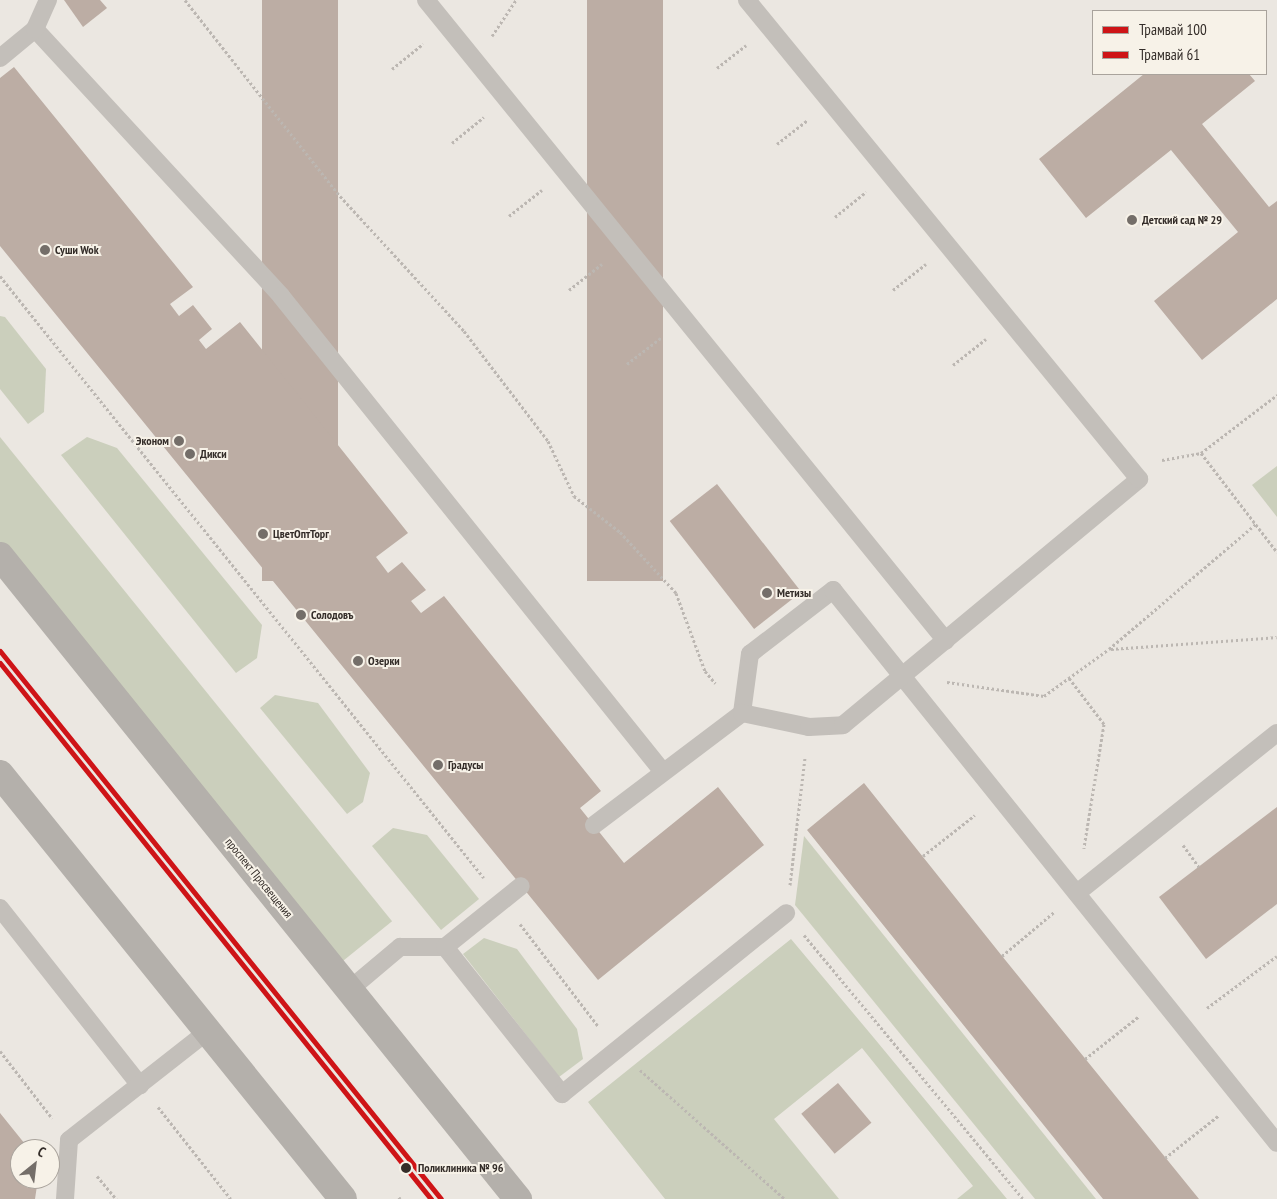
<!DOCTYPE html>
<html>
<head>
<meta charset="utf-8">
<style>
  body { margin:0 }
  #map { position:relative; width:1277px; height:1199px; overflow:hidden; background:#ebe7e1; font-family:"PT Sans Narrow",sans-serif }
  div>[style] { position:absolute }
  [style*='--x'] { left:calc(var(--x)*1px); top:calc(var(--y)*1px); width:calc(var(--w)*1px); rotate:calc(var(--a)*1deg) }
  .green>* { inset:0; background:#cbcfbc; transform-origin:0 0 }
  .building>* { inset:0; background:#bcada4; transform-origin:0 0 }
  .path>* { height:3px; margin-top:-1.5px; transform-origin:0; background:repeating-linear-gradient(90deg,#bcb7b2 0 2.5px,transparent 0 5px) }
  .lane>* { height:18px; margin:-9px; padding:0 9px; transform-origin:9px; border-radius:9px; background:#c3bfba }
  .secondary>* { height:28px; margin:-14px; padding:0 14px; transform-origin:14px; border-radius:14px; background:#b4b0ab }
  .tram-1>* { height:5px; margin:-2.5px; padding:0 2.5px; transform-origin:2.5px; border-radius:2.5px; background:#ce1417 }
  .tram-2>* { height:5px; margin:-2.5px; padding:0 2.5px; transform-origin:2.5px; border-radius:2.5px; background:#ce1417 }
  .dots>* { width:14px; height:14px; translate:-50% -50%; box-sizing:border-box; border:2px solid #f7f2e8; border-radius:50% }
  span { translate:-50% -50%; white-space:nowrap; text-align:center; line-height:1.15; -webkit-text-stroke:4px #f7f2e8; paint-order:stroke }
  .poi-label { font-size:12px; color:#342d29; font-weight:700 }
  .left { translate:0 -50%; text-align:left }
  .right { translate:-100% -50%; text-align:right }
  .street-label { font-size:12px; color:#342d29 }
  .stop-label { font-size:12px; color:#342d29; font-weight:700 }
  .legend { position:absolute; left:1092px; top:10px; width:175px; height:65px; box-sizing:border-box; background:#f7f2e8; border:1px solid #a9a39c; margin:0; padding:6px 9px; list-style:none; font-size:15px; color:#342d29 }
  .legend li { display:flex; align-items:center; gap:10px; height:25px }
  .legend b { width:25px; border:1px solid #a9a39c }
  .north { position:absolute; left:10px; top:1139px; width:50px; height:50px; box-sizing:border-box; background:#f7f2e8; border:1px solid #a9a39c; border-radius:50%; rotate:29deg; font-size:14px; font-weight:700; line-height:20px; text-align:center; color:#342d29 }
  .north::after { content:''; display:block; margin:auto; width:18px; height:22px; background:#746e69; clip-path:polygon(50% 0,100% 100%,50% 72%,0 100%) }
</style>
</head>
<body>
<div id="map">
  <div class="green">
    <i style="clip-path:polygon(0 316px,5px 317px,46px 369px,44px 412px,28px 424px,0 389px)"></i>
    <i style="left:0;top:437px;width:623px;height:72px;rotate:51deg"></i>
    <i style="clip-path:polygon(87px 437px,117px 448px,262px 625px,257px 658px,236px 673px,61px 455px)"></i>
    <i style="clip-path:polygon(1277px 466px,1277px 517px,1252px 485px)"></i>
    <i style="clip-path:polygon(275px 695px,318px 703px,370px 773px,363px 802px,347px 814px,260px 708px)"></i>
    <i style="clip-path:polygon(393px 828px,427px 835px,479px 899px,441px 930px,372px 846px)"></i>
    <i style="clip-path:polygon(804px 836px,1096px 1199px,1035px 1199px,795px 905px)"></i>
    <i style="clip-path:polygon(484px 938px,517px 949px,577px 1029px,583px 1059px,559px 1077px,463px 954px)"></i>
    <i style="clip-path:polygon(791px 939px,874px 1038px,1007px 1199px,957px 1199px,973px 1186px,862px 1048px,774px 1119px,839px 1199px,665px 1199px,588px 1102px)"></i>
  </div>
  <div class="building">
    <i style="clip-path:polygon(64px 0,100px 0,107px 8px,83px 27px)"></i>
    <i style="left:262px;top:0;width:76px;height:581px"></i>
    <i style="left:587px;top:0;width:76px;height:581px"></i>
    <i style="clip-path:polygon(14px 67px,193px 287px,170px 304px,179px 316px,193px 305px,212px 329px,199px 340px,206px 349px,240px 322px,408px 533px,376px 557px,388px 573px,402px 562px,426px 590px,411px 601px,421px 613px,444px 596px,601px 791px,580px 808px,624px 863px,718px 787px,764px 845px,598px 980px,0 246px,0 78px)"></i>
    <i style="clip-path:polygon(1144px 74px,1249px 74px,1255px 81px,1202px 124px,1269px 207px,1277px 201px,1277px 299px,1202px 360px,1154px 301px,1238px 232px,1171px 150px,1086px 218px,1039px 159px)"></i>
    <i style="left:717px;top:484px;width:137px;height:60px;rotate:52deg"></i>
    <i style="clip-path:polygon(864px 783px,1002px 956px,1199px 1199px,1103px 1199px,807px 830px)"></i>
    <i style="clip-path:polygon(1277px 807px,1277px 904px,1206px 959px,1159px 897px)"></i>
    <i style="left:838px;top:1083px;width:52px;height:48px;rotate:50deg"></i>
    <i style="clip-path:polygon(0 1113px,29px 1149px,20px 1149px,20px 1179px,38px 1179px,35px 1199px,0 1199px)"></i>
  </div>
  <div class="path">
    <i style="--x:185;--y:0;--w:250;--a:51.7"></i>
    <i style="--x:340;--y:196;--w:183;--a:47.4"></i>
    <i style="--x:464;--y:331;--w:138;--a:52.6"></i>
    <i style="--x:548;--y:441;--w:61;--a:64.7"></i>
    <i style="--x:574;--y:496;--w:58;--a:38"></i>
    <i style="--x:620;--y:532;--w:83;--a:47.4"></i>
    <i style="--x:676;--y:593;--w:83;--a:69.6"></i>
    <i style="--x:705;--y:671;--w:16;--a:50"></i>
    <i style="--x:492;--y:36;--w:43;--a:-56.3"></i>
    <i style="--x:717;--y:68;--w:37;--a:-38"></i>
    <i style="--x:392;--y:69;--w:40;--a:-39"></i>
    <i style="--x:452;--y:143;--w:41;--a:-39.1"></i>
    <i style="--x:777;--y:144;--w:39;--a:-38"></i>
    <i style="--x:509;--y:216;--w:42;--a:-38.2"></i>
    <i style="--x:835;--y:217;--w:40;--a:-39"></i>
    <i style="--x:0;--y:276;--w:772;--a:51.2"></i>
    <i style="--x:569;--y:290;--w:42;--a:-38.2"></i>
    <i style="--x:893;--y:290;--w:42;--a:-38.2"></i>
    <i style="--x:627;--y:364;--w:44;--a:-37.6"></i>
    <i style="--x:953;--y:365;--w:42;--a:-38.2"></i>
    <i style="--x:1201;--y:453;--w:125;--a:52.5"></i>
    <i style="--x:1162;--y:460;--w:40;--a:-10"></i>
    <i style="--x:1201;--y:453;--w:96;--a:-37.3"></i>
    <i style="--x:1111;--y:649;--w:166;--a:-4.1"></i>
    <i style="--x:1069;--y:678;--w:58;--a:52.7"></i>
    <i style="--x:1104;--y:724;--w:126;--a:99.2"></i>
    <i style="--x:947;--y:682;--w:98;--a:8.2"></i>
    <i style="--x:1044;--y:696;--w:80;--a:-35.9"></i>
    <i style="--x:1109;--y:649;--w:193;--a:-40.4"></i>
    <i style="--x:1183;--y:845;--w:27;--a:54"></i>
    <i style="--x:923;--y:856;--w:66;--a:-38.3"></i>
    <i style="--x:790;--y:885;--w:129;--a:-83.3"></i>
    <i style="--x:520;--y:924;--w:128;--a:52.6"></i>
    <i style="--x:804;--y:935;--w:343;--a:50.3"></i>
    <i style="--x:1002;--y:956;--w:68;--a:-40.2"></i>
    <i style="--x:1207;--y:1008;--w:87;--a:-36.6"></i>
    <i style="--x:0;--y:1051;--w:85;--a:52.2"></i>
    <i style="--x:1085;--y:1059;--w:68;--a:-38.4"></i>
    <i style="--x:640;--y:1070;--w:194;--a:41.7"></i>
    <i style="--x:158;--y:1107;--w:117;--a:51.6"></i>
    <i style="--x:1165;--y:1158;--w:68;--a:-38.4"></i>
    <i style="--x:97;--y:1176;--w:30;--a:50"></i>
    <i style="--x:399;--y:1197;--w:2;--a:63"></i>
  </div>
  <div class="lane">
    <i style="--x:426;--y:0;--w:825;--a:50.95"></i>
    <i style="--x:35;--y:29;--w:363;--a:47.3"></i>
    <i style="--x:281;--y:296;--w:610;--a:51.25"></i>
    <i style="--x:0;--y:58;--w:45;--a:-39.6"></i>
    <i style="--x:35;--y:29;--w:32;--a:-66"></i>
    <i style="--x:742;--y:713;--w:60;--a:-82.3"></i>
    <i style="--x:750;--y:654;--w:105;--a:-37.6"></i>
    <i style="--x:833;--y:590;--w:709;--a:51.24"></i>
    <i style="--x:594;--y:825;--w:186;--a:-37.1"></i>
    <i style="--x:742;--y:713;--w:68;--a:11.8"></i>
    <i style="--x:809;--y:727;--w:34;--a:-3"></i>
    <i style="--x:843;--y:725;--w:385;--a:-39.7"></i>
    <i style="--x:1139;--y:479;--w:619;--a:-129.3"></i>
    <i style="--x:1077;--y:893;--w:256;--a:-38.7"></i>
    <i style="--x:0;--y:908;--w:226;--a:51.7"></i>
    <i style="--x:445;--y:947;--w:188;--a:51.5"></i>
    <i style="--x:562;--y:1094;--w:288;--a:-38.9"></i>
    <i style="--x:349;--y:990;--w:67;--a:-40.1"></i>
    <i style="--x:400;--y:947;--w:45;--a:0"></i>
    <i style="--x:445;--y:947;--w:97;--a:-38.8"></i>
    <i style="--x:65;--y:1199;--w:59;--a:-86.1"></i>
    <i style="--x:69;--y:1140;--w:177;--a:-38.1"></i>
  </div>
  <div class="secondary">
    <i style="--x:0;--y:556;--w:826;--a:51.15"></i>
    <i style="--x:0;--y:774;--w:546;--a:51.09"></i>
  </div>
  <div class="tram-1">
    <i style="--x:0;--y:651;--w:703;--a:51.17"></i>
  </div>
  <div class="tram-2">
    <i style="--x:0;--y:663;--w:688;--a:51.2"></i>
  </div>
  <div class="dots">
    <i style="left:1132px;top:220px;background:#746e69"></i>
    <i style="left:45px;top:250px;background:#746e69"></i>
    <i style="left:179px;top:441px;background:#746e69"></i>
    <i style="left:190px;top:454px;background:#746e69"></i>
    <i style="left:263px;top:534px;background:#746e69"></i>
    <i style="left:767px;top:593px;background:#746e69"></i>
    <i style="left:301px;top:615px;background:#746e69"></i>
    <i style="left:358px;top:661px;background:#746e69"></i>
    <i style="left:438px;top:765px;background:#746e69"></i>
    <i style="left:406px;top:1168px;background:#342d29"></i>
  </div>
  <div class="poi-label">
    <span class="left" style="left:1142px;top:220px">Детский сад № 29</span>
    <span class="left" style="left:55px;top:250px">Суши Wok</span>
    <span class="right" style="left:169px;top:441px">Эконом</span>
    <span class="left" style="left:200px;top:454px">Дикси</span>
    <span class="left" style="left:273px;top:534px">ЦветОптТорг</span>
    <span class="left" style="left:777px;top:593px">Метизы</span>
    <span class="left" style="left:311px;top:615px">Солодовъ</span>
    <span class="left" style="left:368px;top:661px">Озерки</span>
    <span class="left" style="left:448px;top:765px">Градусы</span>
  </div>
  <div class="street-label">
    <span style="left:259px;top:878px;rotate:51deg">проспект Просвещения</span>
  </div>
  <div class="stop-label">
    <span class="left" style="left:418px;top:1168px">Поликлиника № 96</span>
  </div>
  <ul class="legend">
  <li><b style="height:6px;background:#ce1417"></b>Трамвай 100</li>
  <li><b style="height:6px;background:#ce1417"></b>Трамвай 61</li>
  </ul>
  <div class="north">С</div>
</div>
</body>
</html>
